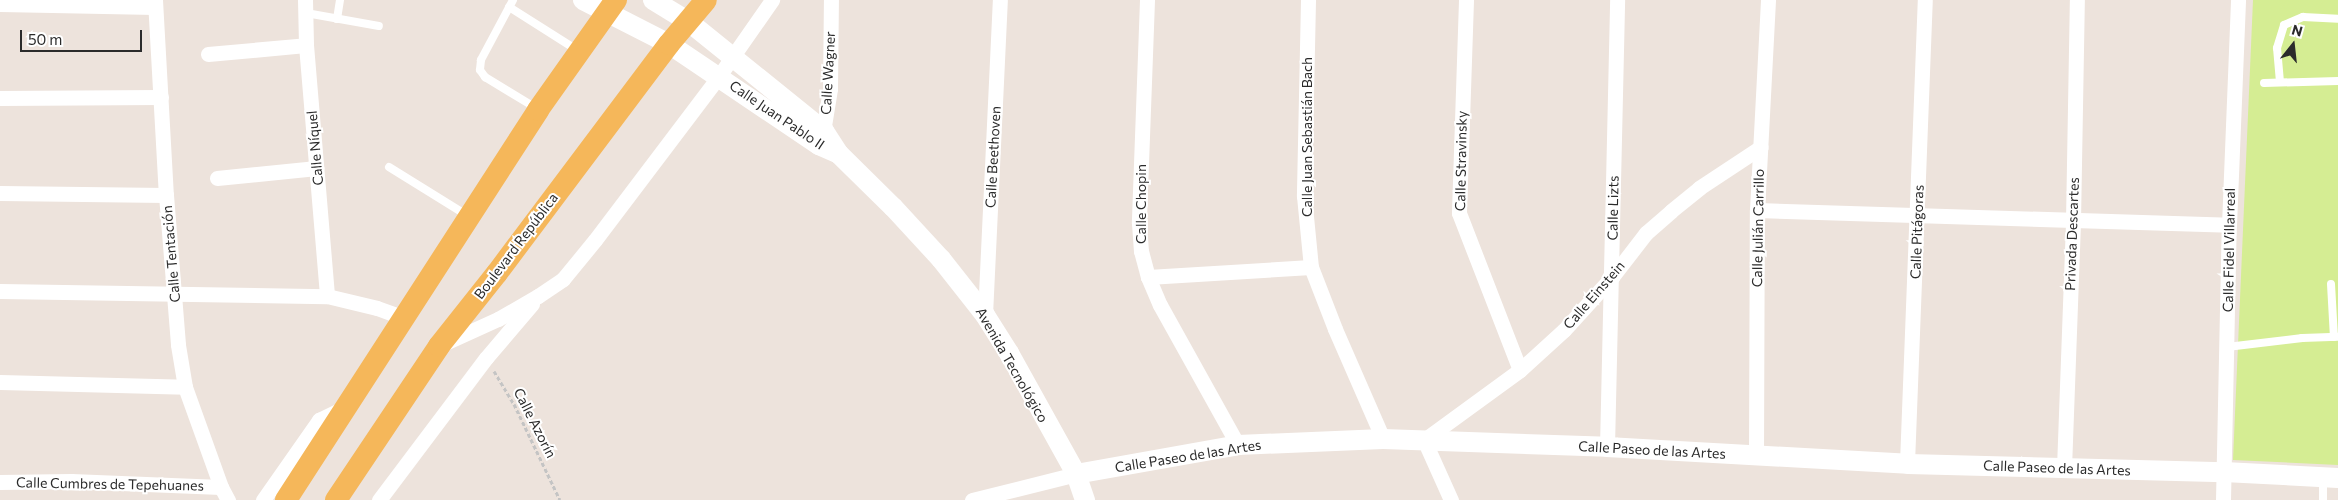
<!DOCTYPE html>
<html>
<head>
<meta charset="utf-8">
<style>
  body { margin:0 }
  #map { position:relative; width:2338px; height:500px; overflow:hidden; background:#ede3dc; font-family:Commissioner,sans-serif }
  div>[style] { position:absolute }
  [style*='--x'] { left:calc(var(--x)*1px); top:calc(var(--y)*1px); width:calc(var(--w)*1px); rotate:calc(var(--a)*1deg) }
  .pitch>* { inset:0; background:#d5ed93 }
  .path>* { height:3px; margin-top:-1.5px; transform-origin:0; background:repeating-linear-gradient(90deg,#c4c4c4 0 4px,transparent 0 6.5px) }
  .lane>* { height:8px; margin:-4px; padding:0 4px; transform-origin:4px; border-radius:4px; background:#fff }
  .street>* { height:15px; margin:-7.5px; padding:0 7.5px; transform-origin:7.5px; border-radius:7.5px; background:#fff }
  .secondary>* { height:20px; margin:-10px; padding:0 10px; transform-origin:10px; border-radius:10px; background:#fff }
  .primary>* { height:22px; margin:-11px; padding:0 11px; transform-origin:11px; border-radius:11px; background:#f5b75a }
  span { translate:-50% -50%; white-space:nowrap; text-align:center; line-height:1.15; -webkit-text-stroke:4px #fff; paint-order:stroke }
  .street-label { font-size:14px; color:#2b2b2b }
  .north { position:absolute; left:2268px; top:20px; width:50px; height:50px; -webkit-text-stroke:4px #fff; paint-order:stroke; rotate:16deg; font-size:14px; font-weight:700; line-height:20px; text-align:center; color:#2b2b2b }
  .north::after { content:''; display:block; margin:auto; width:18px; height:22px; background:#2b2b2b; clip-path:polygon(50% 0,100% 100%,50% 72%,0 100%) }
  .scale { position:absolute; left:20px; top:30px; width:122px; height:22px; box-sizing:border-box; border:2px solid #2b2b2b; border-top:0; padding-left:6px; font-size:15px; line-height:18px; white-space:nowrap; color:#2b2b2b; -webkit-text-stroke:4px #fff; paint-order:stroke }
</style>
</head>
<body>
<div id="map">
  <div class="pitch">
    <i style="clip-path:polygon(2253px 0,2338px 0,2338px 465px,2233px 460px)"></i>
  </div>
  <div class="path">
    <i style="--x:494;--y:371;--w:39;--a:59"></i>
    <i style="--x:514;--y:404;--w:106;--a:64.4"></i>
  </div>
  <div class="lane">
    <i style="--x:513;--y:0;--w:68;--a:118.1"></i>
    <i style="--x:481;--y:60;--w:10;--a:96"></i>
    <i style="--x:480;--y:70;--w:9;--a:54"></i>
    <i style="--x:485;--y:77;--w:60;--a:31.3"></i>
    <i style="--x:509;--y:7;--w:80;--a:32.3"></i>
    <i style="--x:306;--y:13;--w:74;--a:10.1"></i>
    <i style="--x:337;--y:19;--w:19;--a:-81"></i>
    <i style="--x:2280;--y:82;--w:34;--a:-95"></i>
    <i style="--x:2277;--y:48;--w:24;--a:-73"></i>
    <i style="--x:2284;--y:25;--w:21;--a:-23"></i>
    <i style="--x:2303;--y:17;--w:35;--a:3"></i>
    <i style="--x:2264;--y:83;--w:74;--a:-1.5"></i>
    <i style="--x:389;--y:167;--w:93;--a:31.8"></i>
    <i style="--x:2331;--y:284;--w:53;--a:86.8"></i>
    <i style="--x:2227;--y:347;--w:76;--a:-6.8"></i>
    <i style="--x:2302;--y:338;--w:36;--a:-2"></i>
    <i style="--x:2323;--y:500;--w:23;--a:-90"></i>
  </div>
  <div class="street">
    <i style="--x:155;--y:0;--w:195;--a:86.8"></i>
    <i style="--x:166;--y:195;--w:150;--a:85.4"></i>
    <i style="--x:178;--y:345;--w:43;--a:80.5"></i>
    <i style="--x:185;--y:387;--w:106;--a:70.2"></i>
    <i style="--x:221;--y:487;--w:15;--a:62"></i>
    <i style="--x:305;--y:0;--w:45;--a:88.7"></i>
    <i style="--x:306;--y:45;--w:252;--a:85.2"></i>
    <i style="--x:1147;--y:0;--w:223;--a:92.1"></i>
    <i style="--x:1139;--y:223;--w:28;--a:86"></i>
    <i style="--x:1141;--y:251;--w:27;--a:75"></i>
    <i style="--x:1148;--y:277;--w:30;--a:67"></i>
    <i style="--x:1160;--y:305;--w:160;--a:60.9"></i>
    <i style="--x:1308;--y:0;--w:196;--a:91.2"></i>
    <i style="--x:1304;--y:196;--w:71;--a:84.4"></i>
    <i style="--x:1311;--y:267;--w:66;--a:68.8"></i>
    <i style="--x:1335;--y:329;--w:120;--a:66.4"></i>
    <i style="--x:1466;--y:0;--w:213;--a:91.9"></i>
    <i style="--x:1459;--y:213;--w:168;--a:68.8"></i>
    <i style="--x:0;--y:4;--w:155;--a:1.1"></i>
    <i style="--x:208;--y:54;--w:98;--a:-5.2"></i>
    <i style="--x:0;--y:98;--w:161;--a:-0.4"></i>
    <i style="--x:822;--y:138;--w:50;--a:-80.7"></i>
    <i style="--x:830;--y:89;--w:89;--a:-89.4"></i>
    <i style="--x:217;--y:178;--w:100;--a:-5.7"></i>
    <i style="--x:0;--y:193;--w:166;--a:0.7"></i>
    <i style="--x:1757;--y:210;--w:472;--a:1.8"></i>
    <i style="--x:1148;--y:277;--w:163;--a:-3.5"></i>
    <i style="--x:0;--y:291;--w:327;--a:0.9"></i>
    <i style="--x:327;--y:296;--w:51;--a:13.5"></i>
    <i style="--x:377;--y:308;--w:29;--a:20"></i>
    <i style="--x:985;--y:315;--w:315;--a:-87.3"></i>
    <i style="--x:445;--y:343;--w:58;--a:-24.4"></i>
    <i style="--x:498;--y:319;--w:46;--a:-29.9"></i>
    <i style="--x:538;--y:296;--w:30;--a:-34"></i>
    <i style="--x:563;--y:279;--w:50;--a:-50.6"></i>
    <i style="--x:595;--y:240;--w:206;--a:-52.9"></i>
    <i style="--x:719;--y:76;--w:93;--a:-55.1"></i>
    <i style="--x:0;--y:382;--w:185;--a:1.5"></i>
    <i style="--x:1607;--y:447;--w:447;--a:-88.7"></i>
    <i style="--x:1756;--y:456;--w:246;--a:-89.8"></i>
    <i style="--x:1757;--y:210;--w:210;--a:-87"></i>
    <i style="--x:1907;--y:463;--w:463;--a:-87.8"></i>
    <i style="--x:2064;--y:468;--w:247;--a:-87.9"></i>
    <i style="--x:2073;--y:221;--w:221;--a:-89"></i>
    <i style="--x:0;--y:482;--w:71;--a:-0.8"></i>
    <i style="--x:71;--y:481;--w:150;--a:2.3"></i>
    <i style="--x:263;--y:500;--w:98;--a:-55"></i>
    <i style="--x:319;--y:420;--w:28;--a:-26"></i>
    <i style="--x:379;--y:500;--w:178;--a:-53"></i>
    <i style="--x:486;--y:358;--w:71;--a:-49.6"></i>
    <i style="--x:972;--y:500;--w:107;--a:-14"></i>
    <i style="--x:1451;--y:500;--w:66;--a:-114.2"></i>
    <i style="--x:1424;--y:440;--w:119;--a:-36.1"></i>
    <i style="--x:1520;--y:370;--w:59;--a:-42.3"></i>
    <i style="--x:1564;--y:330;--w:72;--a:-47.8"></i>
    <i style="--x:1612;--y:277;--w:56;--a:-52.3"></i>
    <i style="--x:1646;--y:233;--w:33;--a:-41"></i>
    <i style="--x:1671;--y:211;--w:36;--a:-39"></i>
    <i style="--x:1699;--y:188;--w:74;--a:-33.5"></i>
    <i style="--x:2223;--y:500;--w:275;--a:-88.8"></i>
    <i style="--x:2229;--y:225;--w:225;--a:-87.7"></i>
  </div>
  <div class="secondary">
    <i style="--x:583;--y:0;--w:97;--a:27.1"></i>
    <i style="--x:669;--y:44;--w:181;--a:34"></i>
    <i style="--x:819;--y:145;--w:20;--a:24"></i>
    <i style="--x:653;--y:0;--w:42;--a:31.4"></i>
    <i style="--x:689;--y:22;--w:174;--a:38.9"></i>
    <i style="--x:824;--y:131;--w:27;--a:57"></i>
    <i style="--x:839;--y:154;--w:76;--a:44.5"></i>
    <i style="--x:893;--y:207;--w:71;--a:47.3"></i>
    <i style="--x:941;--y:259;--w:71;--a:51.8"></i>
    <i style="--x:985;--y:315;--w:45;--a:57.7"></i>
    <i style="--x:1009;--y:353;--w:138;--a:61"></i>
    <i style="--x:1076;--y:474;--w:28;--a:71"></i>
    <i style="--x:1076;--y:474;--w:165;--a:-10.1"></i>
    <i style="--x:1238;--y:445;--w:145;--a:-2.4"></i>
    <i style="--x:1383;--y:439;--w:224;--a:2"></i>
    <i style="--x:1607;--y:447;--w:301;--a:3.2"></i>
    <i style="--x:1908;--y:464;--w:316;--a:1.5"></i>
    <i style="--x:2224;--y:472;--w:114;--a:3"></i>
  </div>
  <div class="primary">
    <i style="--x:286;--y:500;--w:464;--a:-57.1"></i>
    <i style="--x:538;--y:110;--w:135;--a:-54.7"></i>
    <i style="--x:336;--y:500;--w:185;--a:-56.2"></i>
    <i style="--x:439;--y:346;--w:93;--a:-51.5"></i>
    <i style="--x:497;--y:273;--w:286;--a:-53.1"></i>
    <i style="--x:669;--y:44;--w:57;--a:-49.9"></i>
  </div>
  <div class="street-label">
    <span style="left:828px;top:73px;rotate:-87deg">Calle Wagner</span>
    <span style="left:777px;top:115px;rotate:34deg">Calle Juan Pablo II</span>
    <span style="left:1307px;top:137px;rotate:-90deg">Calle Juan Sebastián Bach</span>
    <span style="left:315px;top:148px;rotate:-95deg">Calle Níquel</span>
    <span style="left:993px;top:157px;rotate:-87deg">Calle Beethoven</span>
    <span style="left:1461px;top:161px;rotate:-89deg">Calle Stravinsky</span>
    <span style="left:1141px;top:204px;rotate:-90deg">Calle Chopin</span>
    <span style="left:1613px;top:208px;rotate:-89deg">Calle Lizts</span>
    <span style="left:1758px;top:228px;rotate:-89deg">Calle Julián Carrillo</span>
    <span style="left:1917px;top:232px;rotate:-88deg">Calle Pitágoras</span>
    <span style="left:2072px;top:234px;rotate:-88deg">Privada Descartes</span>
    <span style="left:516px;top:246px;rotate:-53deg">Boulevard República</span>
    <span style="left:2229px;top:250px;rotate:-89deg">Calle Fidel Villarreal</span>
    <span style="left:171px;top:254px;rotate:-95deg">Calle Tentación</span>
    <span style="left:1594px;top:295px;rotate:-49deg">Calle Einstein</span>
    <span style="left:1012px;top:365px;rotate:60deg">Avenida Tecnológico</span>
    <span style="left:535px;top:423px;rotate:63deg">Calle Azorín</span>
    <span style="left:1652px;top:450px;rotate:3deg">Calle Paseo de las Artes</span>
    <span style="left:1188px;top:456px;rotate:-9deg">Calle Paseo de las Artes</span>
    <span style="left:2057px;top:468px;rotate:2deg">Calle Paseo de las Artes</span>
    <span style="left:110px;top:484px;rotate:1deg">Calle Cumbres de Tepehuanes</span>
  </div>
  <div class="north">N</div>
  <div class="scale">50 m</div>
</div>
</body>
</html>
